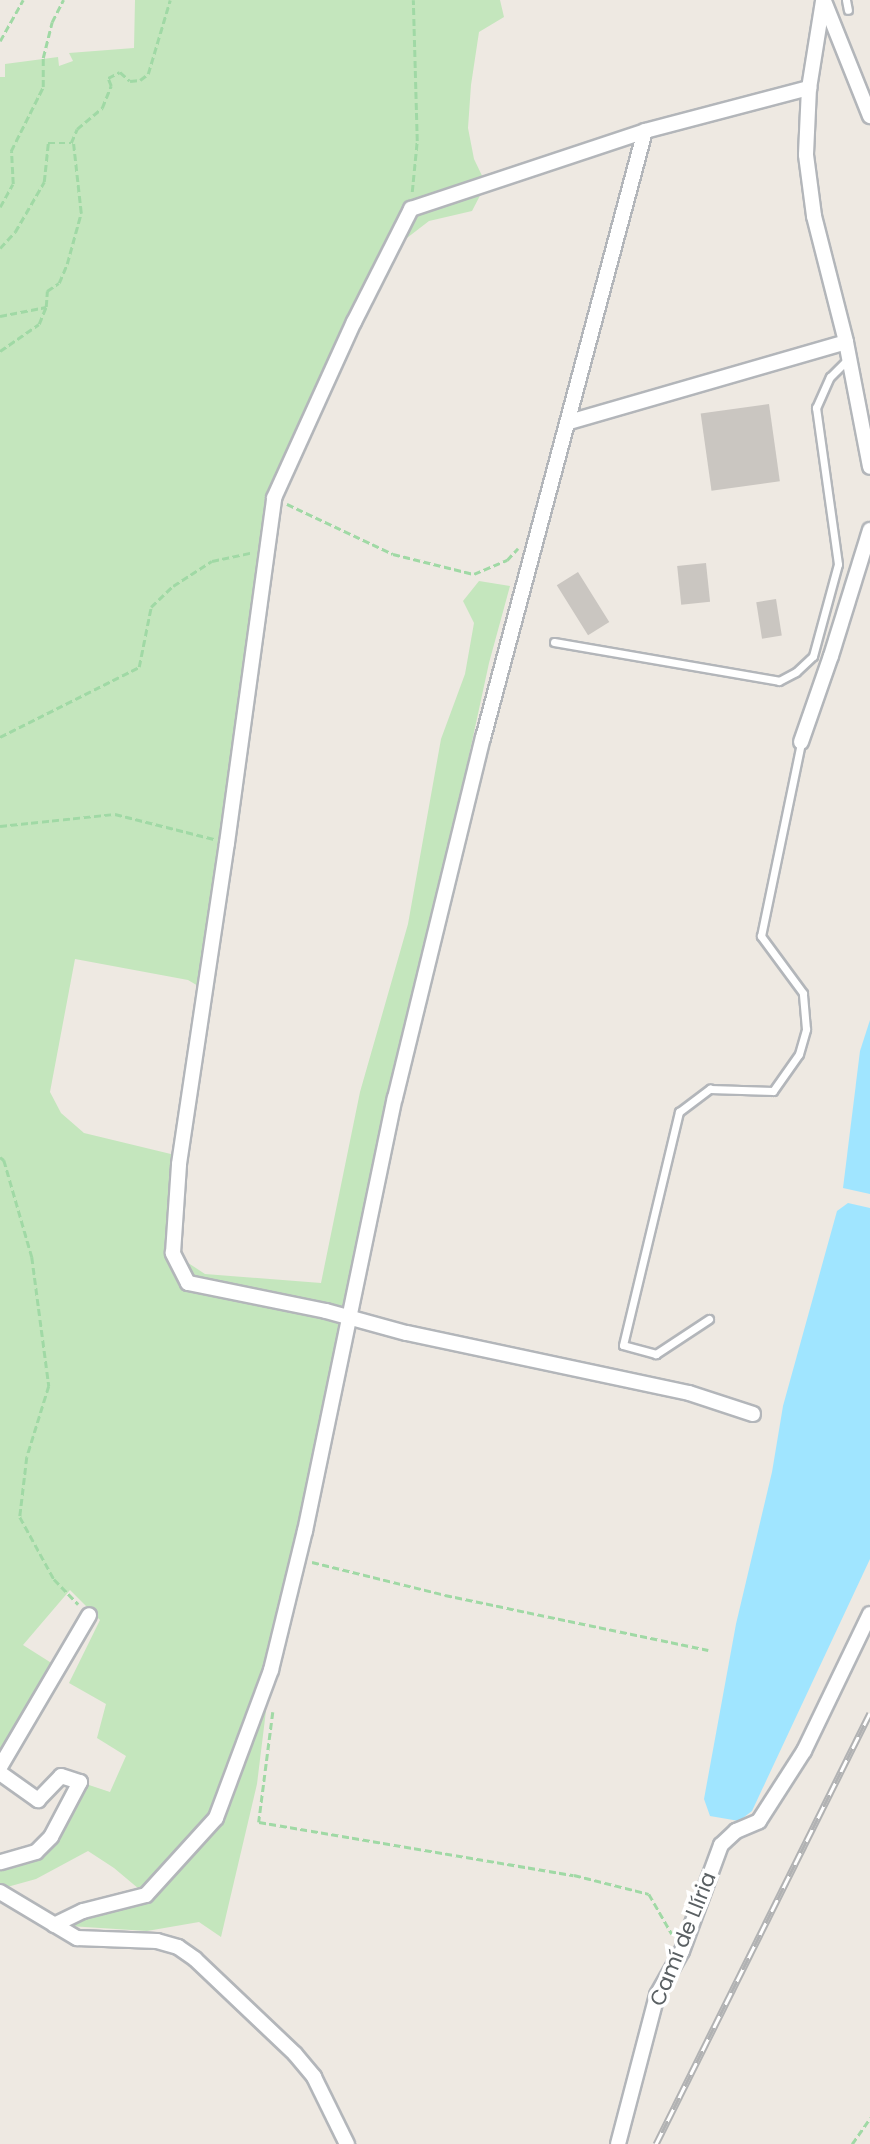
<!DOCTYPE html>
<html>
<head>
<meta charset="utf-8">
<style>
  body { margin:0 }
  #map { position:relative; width:870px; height:2144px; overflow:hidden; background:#eee9e2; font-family:Poppins,sans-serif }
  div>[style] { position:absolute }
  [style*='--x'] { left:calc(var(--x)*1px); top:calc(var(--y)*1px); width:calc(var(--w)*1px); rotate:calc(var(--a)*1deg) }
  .green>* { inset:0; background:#c4e6bd }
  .water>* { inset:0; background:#a0e5ff }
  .building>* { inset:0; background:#cac6c1; transform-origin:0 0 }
  .path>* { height:2.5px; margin-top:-1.25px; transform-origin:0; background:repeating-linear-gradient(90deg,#a0d9a5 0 7px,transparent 0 10.5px) }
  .roads { filter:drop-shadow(2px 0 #b3b6ba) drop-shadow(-2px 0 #b3b6ba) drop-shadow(0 2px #b3b6ba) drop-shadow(0 -2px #b3b6ba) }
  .service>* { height:7px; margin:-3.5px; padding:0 3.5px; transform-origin:3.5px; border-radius:3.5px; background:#fff }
  .minor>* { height:14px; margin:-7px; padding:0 7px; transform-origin:7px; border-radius:7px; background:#fff }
  .rail>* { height:7px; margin-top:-3.5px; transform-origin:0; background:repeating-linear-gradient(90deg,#fff 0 13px,#b1b2b3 0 26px); box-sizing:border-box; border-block:2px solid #b1b2b3 }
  span { translate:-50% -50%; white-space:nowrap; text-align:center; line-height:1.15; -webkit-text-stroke:7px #fff; paint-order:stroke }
  .street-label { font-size:21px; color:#5a6063 }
</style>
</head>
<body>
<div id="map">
  <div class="green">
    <i style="clip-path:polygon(135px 0,500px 0,504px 17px,479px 32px,471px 85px,468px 128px,474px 159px,486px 184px,472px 211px,429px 221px,390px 251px,274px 498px,205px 990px,188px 980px,75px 959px,50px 1092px,61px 1113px,84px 1133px,175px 1155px,173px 1253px,205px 1274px,321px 1283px,360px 1092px,408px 924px,441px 739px,465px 674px,474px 623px,463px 601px,479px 581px,510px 586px,489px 663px,271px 1670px,257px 1784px,221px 1937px,199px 1922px,147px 1931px,54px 1925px,145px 1894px,114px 1868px,88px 1851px,36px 1879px,0 1889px,0 1862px,36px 1852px,80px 1782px,110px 1792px,126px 1756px,97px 1738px,106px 1704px,69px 1683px,100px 1620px,70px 1590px,23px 1645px,53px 1664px,0 1751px,0 77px,5px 77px,5px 64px,58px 57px,59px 66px,73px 61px,69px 53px,134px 48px)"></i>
  </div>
  <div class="water">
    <i style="clip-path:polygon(870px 1020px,870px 1194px,843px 1188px,860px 1051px)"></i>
    <i style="clip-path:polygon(848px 1203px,870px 1208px,870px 1559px,752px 1811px,739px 1821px,710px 1816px,704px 1799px,736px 1624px,772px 1472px,783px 1406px,837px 1211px)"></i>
  </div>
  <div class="building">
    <i style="left:769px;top:404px;width:78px;height:69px;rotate:82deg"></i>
    <i style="left:706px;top:563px;width:39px;height:29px;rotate:84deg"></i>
    <i style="left:578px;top:572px;width:59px;height:25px;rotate:58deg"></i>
    <i style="left:776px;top:599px;width:37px;height:20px;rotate:81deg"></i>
  </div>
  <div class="path">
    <i style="--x:0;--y:41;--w:47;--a:-60.7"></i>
    <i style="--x:412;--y:192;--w:51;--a:-84.4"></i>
    <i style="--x:417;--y:141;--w:141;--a:-91.6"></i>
    <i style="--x:0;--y:207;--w:26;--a:-61"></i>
    <i style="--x:13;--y:184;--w:33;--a:-93"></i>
    <i style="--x:11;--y:151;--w:72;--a:-63.4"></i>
    <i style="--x:43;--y:87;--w:29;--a:-90"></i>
    <i style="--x:43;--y:58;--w:37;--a:-76"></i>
    <i style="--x:52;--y:22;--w:25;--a:-63"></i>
    <i style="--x:0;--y:248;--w:22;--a:-47"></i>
    <i style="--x:15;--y:232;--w:58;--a:-59.9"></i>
    <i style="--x:44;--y:182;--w:39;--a:-84"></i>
    <i style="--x:48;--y:143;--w:23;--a:0"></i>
    <i style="--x:71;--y:143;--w:15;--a:-67"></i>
    <i style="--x:77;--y:129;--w:33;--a:-40"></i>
    <i style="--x:102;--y:108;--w:24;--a:-68"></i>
    <i style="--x:111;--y:86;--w:9;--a:-111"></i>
    <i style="--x:108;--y:78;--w:13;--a:-27"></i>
    <i style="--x:120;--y:72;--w:13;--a:42"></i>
    <i style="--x:130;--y:81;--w:10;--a:-6"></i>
    <i style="--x:140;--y:80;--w:10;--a:-37"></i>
    <i style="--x:148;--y:74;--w:77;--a:-73.4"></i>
    <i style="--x:0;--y:316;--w:47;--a:-11.1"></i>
    <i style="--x:46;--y:307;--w:16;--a:-86"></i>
    <i style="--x:47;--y:291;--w:14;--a:-34"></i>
    <i style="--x:59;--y:283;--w:21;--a:-67"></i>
    <i style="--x:67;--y:264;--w:53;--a:-74.6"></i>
    <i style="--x:81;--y:213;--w:73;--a:-96.3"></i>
    <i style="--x:0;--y:351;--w:47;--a:-34.7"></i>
    <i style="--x:39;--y:324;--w:18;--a:-68"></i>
    <i style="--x:287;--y:504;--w:117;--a:25.3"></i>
    <i style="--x:393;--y:554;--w:83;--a:13.9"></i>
    <i style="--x:474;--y:574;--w:36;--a:-23"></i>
    <i style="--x:507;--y:560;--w:16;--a:-47"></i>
    <i style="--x:0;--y:737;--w:156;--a:-26.7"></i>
    <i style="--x:139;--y:667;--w:61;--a:-78.7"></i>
    <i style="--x:151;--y:607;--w:30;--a:-44"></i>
    <i style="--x:173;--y:586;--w:46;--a:-32.7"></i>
    <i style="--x:212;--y:561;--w:39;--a:-12"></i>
    <i style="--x:0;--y:826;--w:116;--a:-6"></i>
    <i style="--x:115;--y:814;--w:102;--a:14.2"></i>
    <i style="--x:0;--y:1157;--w:5;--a:37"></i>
    <i style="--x:4;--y:1160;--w:101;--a:73.9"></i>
    <i style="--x:32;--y:1257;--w:130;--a:82.5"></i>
    <i style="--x:49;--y:1386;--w:74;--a:107.2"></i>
    <i style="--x:27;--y:1457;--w:60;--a:96.7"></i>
    <i style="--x:20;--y:1517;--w:71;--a:61.3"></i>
    <i style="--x:54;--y:1579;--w:35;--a:46"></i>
    <i style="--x:312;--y:1562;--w:137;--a:13.9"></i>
    <i style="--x:445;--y:1595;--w:269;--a:11.8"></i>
    <i style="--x:273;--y:1712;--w:111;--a:97.3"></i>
    <i style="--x:259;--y:1822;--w:319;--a:9.6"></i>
    <i style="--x:574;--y:1875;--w:77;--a:14.2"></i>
    <i style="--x:649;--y:1894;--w:46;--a:60.1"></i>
    <i style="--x:852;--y:2144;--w:32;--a:-55"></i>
  </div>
  <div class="roads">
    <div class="service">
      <i style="--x:846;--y:0;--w:10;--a:79"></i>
      <i style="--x:554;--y:642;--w:228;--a:9.8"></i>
      <i style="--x:779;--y:681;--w:19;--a:-28"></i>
      <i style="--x:796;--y:672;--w:23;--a:-43"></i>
      <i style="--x:813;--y:656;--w:95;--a:-74.8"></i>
      <i style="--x:838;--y:564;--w:158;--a:-98"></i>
      <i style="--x:816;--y:408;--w:34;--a:-66"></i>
      <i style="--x:830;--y:377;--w:27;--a:-45"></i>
      <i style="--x:709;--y:1319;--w:64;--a:146.6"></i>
      <i style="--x:656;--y:1354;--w:34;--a:-165"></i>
      <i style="--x:623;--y:1345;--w:240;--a:-76.5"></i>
      <i style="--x:679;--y:1112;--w:39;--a:-37"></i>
      <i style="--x:710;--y:1089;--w:63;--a:1.8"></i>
      <i style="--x:773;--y:1091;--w:45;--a:-54.9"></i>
      <i style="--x:799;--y:1054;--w:26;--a:-74"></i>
      <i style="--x:806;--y:1029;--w:36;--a:-95"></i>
      <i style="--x:803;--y:993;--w:71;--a:-126.4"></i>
      <i style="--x:761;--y:936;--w:198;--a:-78.3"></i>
    </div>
    <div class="minor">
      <i style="--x:823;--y:1;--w:88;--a:99.1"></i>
      <i style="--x:809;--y:88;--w:67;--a:92.6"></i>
      <i style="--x:806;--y:155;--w:62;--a:82.5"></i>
      <i style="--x:814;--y:216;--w:130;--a:75.7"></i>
      <i style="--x:846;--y:342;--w:127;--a:79.1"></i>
      <i style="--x:824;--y:1;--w:124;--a:68.2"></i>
      <i style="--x:569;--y:422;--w:288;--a:-16.1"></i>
      <i style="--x:801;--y:742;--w:91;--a:-70.8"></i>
      <i style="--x:831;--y:656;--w:132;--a:-72.8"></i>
      <i style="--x:753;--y:1414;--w:67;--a:-161.8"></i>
      <i style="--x:689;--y:1393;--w:289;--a:-168"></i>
      <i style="--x:406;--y:1333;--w:83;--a:-164.6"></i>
      <i style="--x:326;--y:1311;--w:141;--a:-168.5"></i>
      <i style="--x:188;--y:1283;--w:34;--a:-117"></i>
      <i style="--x:173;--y:1253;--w:89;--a:-86.1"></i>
      <i style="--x:179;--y:1164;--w:325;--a:-81.5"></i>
      <i style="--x:227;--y:843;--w:348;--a:-82.2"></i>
      <i style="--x:274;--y:498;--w:193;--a:-65.6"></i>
      <i style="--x:354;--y:322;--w:127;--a:-63.2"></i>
      <i style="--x:411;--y:209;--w:247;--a:-18.4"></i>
      <i style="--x:645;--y:131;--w:170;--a:-14.7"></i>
      <i style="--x:0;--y:1767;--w:176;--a:-59.6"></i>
      <i style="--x:0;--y:1773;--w:47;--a:35.4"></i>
      <i style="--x:38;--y:1800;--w:33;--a:-46"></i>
      <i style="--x:61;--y:1776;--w:20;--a:18"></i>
      <i style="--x:80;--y:1782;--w:62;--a:117.8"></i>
      <i style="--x:51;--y:1837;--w:21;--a:135"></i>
      <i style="--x:36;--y:1852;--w:37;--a:164"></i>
      <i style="--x:0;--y:1892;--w:90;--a:30.9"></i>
      <i style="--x:77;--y:1938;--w:80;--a:2.1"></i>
      <i style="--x:157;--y:1941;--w:22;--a:16"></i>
      <i style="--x:178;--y:1947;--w:21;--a:35"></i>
      <i style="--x:195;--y:1959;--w:138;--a:43.5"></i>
      <i style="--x:295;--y:2054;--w:30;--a:50"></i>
      <i style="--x:314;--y:2077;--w:75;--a:63.8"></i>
      <i style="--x:54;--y:1925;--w:32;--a:-26"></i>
      <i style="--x:83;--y:1911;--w:65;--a:-14.3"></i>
      <i style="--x:146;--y:1895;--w:104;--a:-47.7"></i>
      <i style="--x:216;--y:1818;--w:158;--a:-69.6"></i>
      <i style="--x:271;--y:1670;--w:143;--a:-76.3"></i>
      <i style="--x:305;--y:1531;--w:442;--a:-78.3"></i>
      <i style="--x:395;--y:1098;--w:371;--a:-76.3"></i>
      <i style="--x:483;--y:738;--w:628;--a:-75.06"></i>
      <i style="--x:618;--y:2144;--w:154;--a:-75.3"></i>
      <i style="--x:657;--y:1995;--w:51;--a:-60.4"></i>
      <i style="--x:682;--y:1951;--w:113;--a:-69.8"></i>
      <i style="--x:721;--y:1845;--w:21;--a:-43"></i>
      <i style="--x:736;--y:1831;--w:25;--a:-23"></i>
      <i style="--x:759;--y:1821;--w:83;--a:-57.3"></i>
      <i style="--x:804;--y:1751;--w:152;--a:-64.3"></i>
    </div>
  </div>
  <div class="rail">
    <i style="--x:656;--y:2144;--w:481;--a:-63.6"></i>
  </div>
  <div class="street-label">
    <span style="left:683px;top:1939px;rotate:-68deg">Camí de Llíria</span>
  </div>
</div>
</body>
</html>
